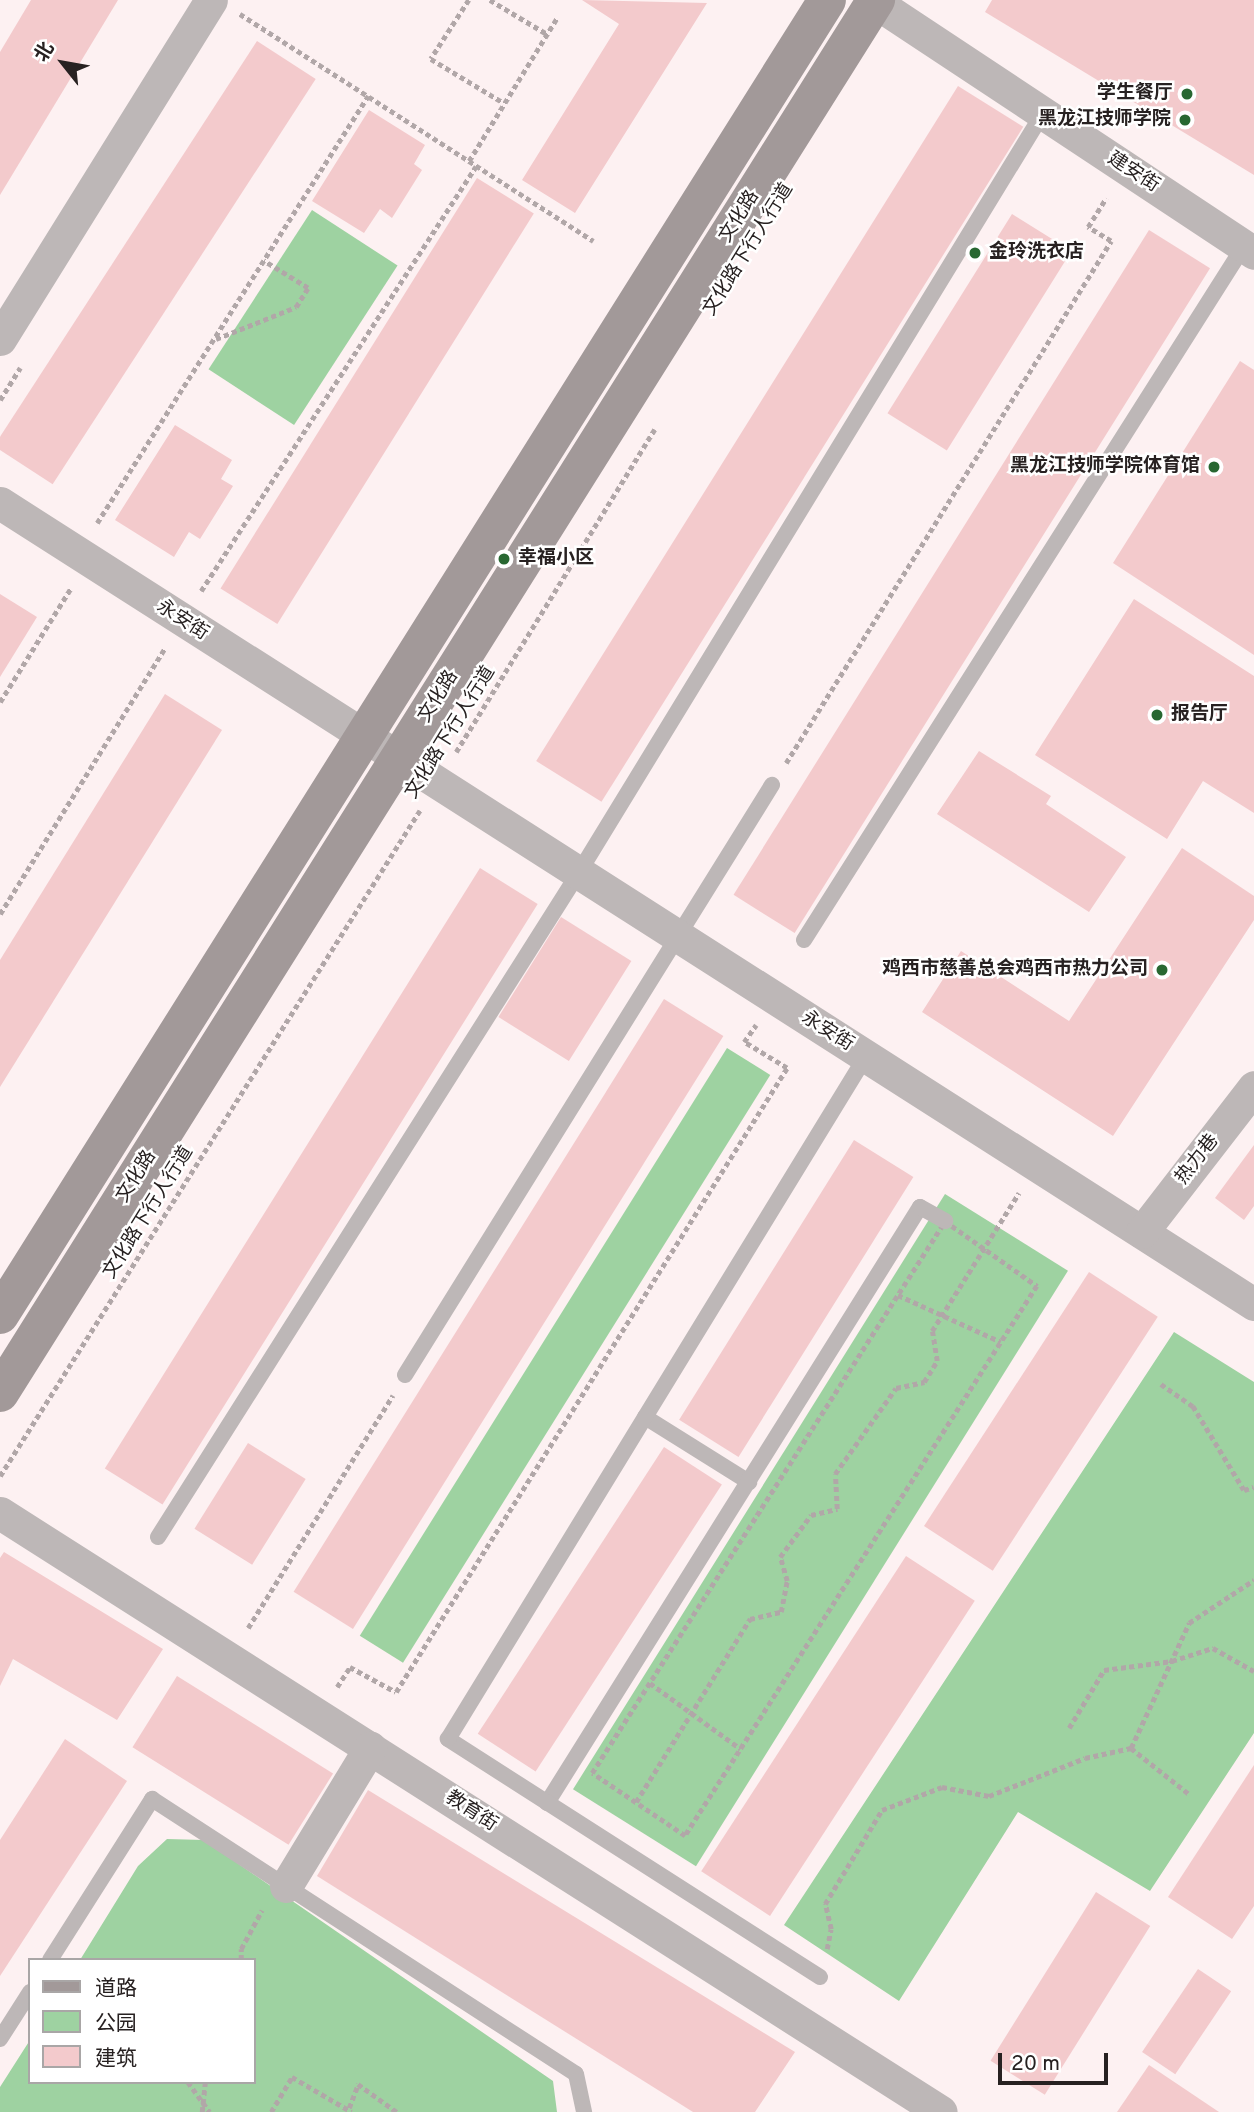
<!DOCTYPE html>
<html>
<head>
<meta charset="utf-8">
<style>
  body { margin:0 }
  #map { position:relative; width:1254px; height:2112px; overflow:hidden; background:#fdf1f2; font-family:Overpass,"Noto Sans SC",sans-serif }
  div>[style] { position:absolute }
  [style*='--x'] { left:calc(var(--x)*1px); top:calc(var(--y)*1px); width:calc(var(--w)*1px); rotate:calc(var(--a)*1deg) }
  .green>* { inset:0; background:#9ed2a1; transform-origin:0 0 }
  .building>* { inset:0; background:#f3cacc; transform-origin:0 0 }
  .path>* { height:4.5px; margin-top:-2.25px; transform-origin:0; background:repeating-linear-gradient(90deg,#b1a7a8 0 5px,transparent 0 8.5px) }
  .lane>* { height:16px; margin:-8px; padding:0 8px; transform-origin:8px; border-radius:8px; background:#bdb7b7 }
  .street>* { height:33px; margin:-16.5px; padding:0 16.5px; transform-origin:16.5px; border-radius:16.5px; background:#bdb7b7 }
  .secondary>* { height:38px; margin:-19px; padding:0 19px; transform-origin:19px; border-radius:19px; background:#a29999 }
  .dots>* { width:19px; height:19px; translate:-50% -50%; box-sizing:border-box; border:4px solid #fff; border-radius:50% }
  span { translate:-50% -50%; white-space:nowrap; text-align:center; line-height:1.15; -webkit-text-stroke:5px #fff; paint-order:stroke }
  .poi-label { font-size:19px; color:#272121; font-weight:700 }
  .right { translate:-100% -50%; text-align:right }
  .left { translate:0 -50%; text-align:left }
  .street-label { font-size:19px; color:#272121 }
  .legend { position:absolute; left:28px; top:1958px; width:228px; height:126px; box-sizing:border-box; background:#fff; border:2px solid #a9a6a6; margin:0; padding:9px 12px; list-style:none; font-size:21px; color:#272121 }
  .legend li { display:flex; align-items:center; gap:14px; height:35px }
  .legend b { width:35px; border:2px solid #a9a6a6 }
  .north { position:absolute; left:28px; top:28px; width:70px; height:70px; -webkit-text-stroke:5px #fff; paint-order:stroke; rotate:301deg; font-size:19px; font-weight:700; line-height:28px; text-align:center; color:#272121 }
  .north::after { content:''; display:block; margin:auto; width:24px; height:32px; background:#272121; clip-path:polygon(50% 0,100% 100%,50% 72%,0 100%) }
  .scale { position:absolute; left:998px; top:2053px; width:110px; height:32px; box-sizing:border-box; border:4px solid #272121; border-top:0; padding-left:9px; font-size:21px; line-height:24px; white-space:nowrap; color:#272121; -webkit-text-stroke:5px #fff; paint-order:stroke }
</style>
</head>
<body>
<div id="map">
  <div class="green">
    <i style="left:312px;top:210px;width:102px;height:190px;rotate:33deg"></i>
    <i style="left:727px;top:1048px;width:51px;height:693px;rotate:32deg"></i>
    <i style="left:945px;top:1194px;width:145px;height:702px;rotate:32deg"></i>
    <i style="clip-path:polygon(1174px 1332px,1254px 1382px,1254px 1733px,1150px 1891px,1018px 1812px,899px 2001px,784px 1925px)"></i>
    <i style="clip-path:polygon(167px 1839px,204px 1840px,553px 2081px,557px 2112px,0 2112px,0 2087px,30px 2040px,30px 2082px,254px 2082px,254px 1960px,80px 1960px,138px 1866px)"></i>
  </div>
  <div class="building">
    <i style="clip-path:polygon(31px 0,118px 0,0 195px,0 52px)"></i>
    <i style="clip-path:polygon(582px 0,707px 3px,575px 213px,522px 180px,619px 24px)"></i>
    <i style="clip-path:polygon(992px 0,1254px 0,1254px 175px,985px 12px)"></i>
    <i style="left:257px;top:41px;width:70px;height:483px;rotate:33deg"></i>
    <i style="left:958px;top:86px;width:77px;height:796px;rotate:32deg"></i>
    <i style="clip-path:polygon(369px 110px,425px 145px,414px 164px,422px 170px,392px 218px,380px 209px,364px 233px,312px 201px)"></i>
    <i style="left:477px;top:178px;width:67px;height:484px;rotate:32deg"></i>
    <i style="left:1012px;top:214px;width:70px;height:235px;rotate:32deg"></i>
    <i style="left:1149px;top:230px;width:72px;height:784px;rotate:32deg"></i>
    <i style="clip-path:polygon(1240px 361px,1254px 370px,1254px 655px,1113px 563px)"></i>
    <i style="clip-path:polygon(175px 425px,232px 460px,221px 479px,233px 486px,200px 539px,189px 532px,174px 557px,115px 520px)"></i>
    <i style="clip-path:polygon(0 594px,37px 617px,0 677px)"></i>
    <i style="clip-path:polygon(1134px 599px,1254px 676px,1254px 813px,1203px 781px,1167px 839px,1035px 755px)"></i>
    <i style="clip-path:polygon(165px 694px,222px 730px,0 1087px,0 960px)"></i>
    <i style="clip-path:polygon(979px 751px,1051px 796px,1046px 804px,1126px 857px,1089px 912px,937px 814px)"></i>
    <i style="clip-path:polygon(1182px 848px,1254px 896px,1254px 920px,1113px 1136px,922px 1012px,961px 951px,1069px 1021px)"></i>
    <i style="left:480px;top:868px;width:68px;height:708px;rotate:32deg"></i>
    <i style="left:561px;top:917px;width:83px;height:118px;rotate:32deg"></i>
    <i style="left:664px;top:999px;width:70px;height:699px;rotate:32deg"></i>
    <i style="left:854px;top:1140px;width:70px;height:330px;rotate:32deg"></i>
    <i style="clip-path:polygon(1254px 1145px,1254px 1206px,1244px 1220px,1215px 1198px)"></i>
    <i style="left:1089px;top:1272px;width:82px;height:303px;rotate:33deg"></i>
    <i style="left:248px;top:1443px;width:68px;height:101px;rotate:32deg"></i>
    <i style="left:664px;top:1447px;width:69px;height:342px;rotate:33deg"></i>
    <i style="clip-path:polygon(4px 1552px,163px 1649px,117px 1720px,13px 1659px,0 1686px,0 1558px)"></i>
    <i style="left:906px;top:1556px;width:82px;height:376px;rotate:33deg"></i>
    <i style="left:177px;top:1676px;width:184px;height:84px;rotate:32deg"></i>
    <i style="clip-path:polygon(65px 1739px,127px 1781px,0 1976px,0 1840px)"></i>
    <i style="clip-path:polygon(1254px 1765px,1254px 1906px,1232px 1939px,1168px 1897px)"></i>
    <i style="clip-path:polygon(368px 1790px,795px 2052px,755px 2112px,693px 2112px,317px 1876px)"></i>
    <i style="left:1096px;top:1892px;width:64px;height:199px;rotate:32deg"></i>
    <i style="left:1198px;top:1969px;width:40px;height:100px;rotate:34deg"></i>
    <i style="clip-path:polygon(1149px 2065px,1219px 2112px,1117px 2112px)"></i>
  </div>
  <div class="path">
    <i style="--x:469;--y:0;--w:70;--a:122.8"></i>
    <i style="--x:431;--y:59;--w:85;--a:31.1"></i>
    <i style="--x:490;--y:0;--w:66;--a:30.8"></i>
    <i style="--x:240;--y:14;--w:420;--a:32.7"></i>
    <i style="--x:469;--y:161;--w:168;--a:-58.4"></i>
    <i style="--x:216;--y:339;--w:86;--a:-21.8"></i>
    <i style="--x:296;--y:307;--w:22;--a:-58"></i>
    <i style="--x:308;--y:288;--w:52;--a:-148.5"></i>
    <i style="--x:0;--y:400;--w:38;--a:-58"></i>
    <i style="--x:97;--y:523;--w:506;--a:-57.6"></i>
    <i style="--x:201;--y:591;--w:506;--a:-57.09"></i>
    <i style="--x:0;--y:702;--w:134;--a:-58.1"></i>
    <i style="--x:456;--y:752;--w:379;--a:-58.4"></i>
    <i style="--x:786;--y:763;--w:615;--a:-58.09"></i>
    <i style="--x:1111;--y:241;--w:27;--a:-149"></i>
    <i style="--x:1088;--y:227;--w:34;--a:-58"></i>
    <i style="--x:0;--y:914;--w:312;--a:-58.2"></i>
    <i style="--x:945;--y:1221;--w:113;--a:35.2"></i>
    <i style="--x:1037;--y:1286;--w:653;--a:122.62"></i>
    <i style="--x:685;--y:1836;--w:112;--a:-145.9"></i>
    <i style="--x:592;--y:1773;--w:655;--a:-57.4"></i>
    <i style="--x:898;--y:1295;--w:113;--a:24.5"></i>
    <i style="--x:1161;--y:1384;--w:39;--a:35"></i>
    <i style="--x:1193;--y:1406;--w:98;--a:58.7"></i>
    <i style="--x:1244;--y:1490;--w:10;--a:-17"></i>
    <i style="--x:0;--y:1476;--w:787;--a:-57.76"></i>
    <i style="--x:248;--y:1628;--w:274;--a:-58.1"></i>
    <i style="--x:650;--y:1683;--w:112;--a:36"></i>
    <i style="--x:337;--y:1687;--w:24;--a:-57"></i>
    <i style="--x:350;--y:1667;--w:52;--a:28.5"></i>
    <i style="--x:396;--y:1692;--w:736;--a:-57.93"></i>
    <i style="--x:787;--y:1068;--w:50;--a:-148.8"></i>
    <i style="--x:744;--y:1042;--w:21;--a:-55"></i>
    <i style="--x:1069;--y:1728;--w:68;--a:-58.9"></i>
    <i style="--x:1104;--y:1670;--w:69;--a:-7.5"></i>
    <i style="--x:1172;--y:1661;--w:43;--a:-17.6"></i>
    <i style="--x:1213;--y:1648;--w:47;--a:29.3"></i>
    <i style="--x:1131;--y:1748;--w:74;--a:38.4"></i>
    <i style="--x:636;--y:1802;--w:216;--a:-58.1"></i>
    <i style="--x:750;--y:1619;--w:32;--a:-13"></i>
    <i style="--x:781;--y:1612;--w:32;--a:-79"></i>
    <i style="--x:787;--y:1581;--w:25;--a:-106"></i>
    <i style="--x:780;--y:1557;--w:52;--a:-53.6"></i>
    <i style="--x:811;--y:1515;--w:27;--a:-13"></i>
    <i style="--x:837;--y:1509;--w:35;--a:-93"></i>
    <i style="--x:835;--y:1474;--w:105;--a:-54.7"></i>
    <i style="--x:896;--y:1388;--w:29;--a:-12"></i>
    <i style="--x:924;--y:1382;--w:25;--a:-58"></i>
    <i style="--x:937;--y:1361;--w:30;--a:-99"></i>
    <i style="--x:932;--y:1331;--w:163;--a:-57.8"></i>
    <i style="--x:827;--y:1949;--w:20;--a:-79"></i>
    <i style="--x:831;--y:1929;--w:26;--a:-103"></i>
    <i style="--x:825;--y:1904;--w:110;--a:-58.8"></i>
    <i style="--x:882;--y:1810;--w:64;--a:-21"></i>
    <i style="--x:942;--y:1787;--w:48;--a:10.8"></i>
    <i style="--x:989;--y:1796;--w:103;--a:-21.6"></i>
    <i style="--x:1085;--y:1758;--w:47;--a:-12.3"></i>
    <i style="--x:1131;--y:1748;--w:138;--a:-65.1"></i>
    <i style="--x:1189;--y:1623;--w:78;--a:-33.5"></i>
    <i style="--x:241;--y:1960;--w:11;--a:-90"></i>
    <i style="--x:241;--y:1949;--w:44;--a:-61.7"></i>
    <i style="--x:188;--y:2082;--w:37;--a:54"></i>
    <i style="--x:349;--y:2108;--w:26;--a:-69"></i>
    <i style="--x:358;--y:2084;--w:48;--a:35.7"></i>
    <i style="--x:202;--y:2112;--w:30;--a:-84"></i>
    <i style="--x:271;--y:2112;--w:41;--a:-59"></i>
    <i style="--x:292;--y:2077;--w:69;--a:30.3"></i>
  </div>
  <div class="lane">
    <i style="--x:804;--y:940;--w:822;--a:-57.63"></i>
    <i style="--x:405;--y:1375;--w:695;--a:-58.12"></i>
    <i style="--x:645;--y:1417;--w:123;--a:32"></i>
    <i style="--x:158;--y:1537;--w:785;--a:-57.65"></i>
    <i style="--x:578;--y:874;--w:892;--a:-58.57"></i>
    <i style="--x:547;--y:1803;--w:703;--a:-57.96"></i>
    <i style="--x:920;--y:1207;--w:29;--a:29"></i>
    <i style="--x:50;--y:1960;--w:191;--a:-57.6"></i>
    <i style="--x:152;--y:1799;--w:505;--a:32.97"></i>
    <i style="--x:576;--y:2074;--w:39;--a:78"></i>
    <i style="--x:820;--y:1977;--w:442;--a:-147.4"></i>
    <i style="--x:448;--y:1739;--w:801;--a:-58.53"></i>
    <i style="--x:0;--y:2039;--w:56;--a:-57.4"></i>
  </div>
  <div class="street">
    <i style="--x:872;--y:0;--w:458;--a:33.5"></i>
    <i style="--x:0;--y:339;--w:399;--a:-58.1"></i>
    <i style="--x:0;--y:503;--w:1488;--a:32.57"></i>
    <i style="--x:1142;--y:1232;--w:183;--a:-52.3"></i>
    <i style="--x:0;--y:1513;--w:1115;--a:32.48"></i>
    <i style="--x:286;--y:1886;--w:162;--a:-58.7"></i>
  </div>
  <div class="secondary">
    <i style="--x:0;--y:1315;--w:1553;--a:-57.83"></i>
    <i style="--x:0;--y:1393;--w:1646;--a:-57.84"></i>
  </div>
  <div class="dots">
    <i style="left:1187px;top:94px;background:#286731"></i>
    <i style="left:1185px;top:120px;background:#286731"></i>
    <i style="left:975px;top:253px;background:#286731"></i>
    <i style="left:1214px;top:467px;background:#286731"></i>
    <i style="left:504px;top:559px;background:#286731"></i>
    <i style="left:1157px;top:715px;background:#286731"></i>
    <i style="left:1162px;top:970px;background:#286731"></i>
  </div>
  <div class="poi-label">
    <span class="right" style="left:1173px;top:94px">学生餐厅</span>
    <span class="right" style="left:1171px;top:120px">黑龙江技师学院</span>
    <span class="left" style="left:989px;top:253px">金玲洗衣店</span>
    <span class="right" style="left:1200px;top:467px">黑龙江技师学院体育馆</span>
    <span class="left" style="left:518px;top:559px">幸福小区</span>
    <span class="left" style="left:1171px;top:715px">报告厅</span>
    <span class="right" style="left:1148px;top:970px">鸡西市慈善总会鸡西市热力公司</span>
  </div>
  <div class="street-label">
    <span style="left:1133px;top:173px;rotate:33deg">建安街</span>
    <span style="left:740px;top:217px;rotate:-58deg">文化路</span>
    <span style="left:749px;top:250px;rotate:-58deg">文化路下行人行道</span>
    <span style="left:182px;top:621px;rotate:33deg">永安街</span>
    <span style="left:439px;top:697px;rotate:-58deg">文化路</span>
    <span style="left:451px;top:733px;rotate:-58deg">文化路下行人行道</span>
    <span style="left:827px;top:1032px;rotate:32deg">永安街</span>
    <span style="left:1198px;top:1160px;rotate:-52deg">热力巷</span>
    <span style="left:137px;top:1177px;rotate:-58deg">文化路</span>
    <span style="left:149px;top:1213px;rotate:-58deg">文化路下行人行道</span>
    <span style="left:471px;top:1812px;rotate:33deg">教育街</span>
  </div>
  <ul class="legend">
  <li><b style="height:9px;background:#a29999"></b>道路</li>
  <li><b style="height:19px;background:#9ed2a1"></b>公园</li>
  <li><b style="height:19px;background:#f3cacc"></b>建筑</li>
  </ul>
  <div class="north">北</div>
  <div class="scale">20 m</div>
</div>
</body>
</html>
